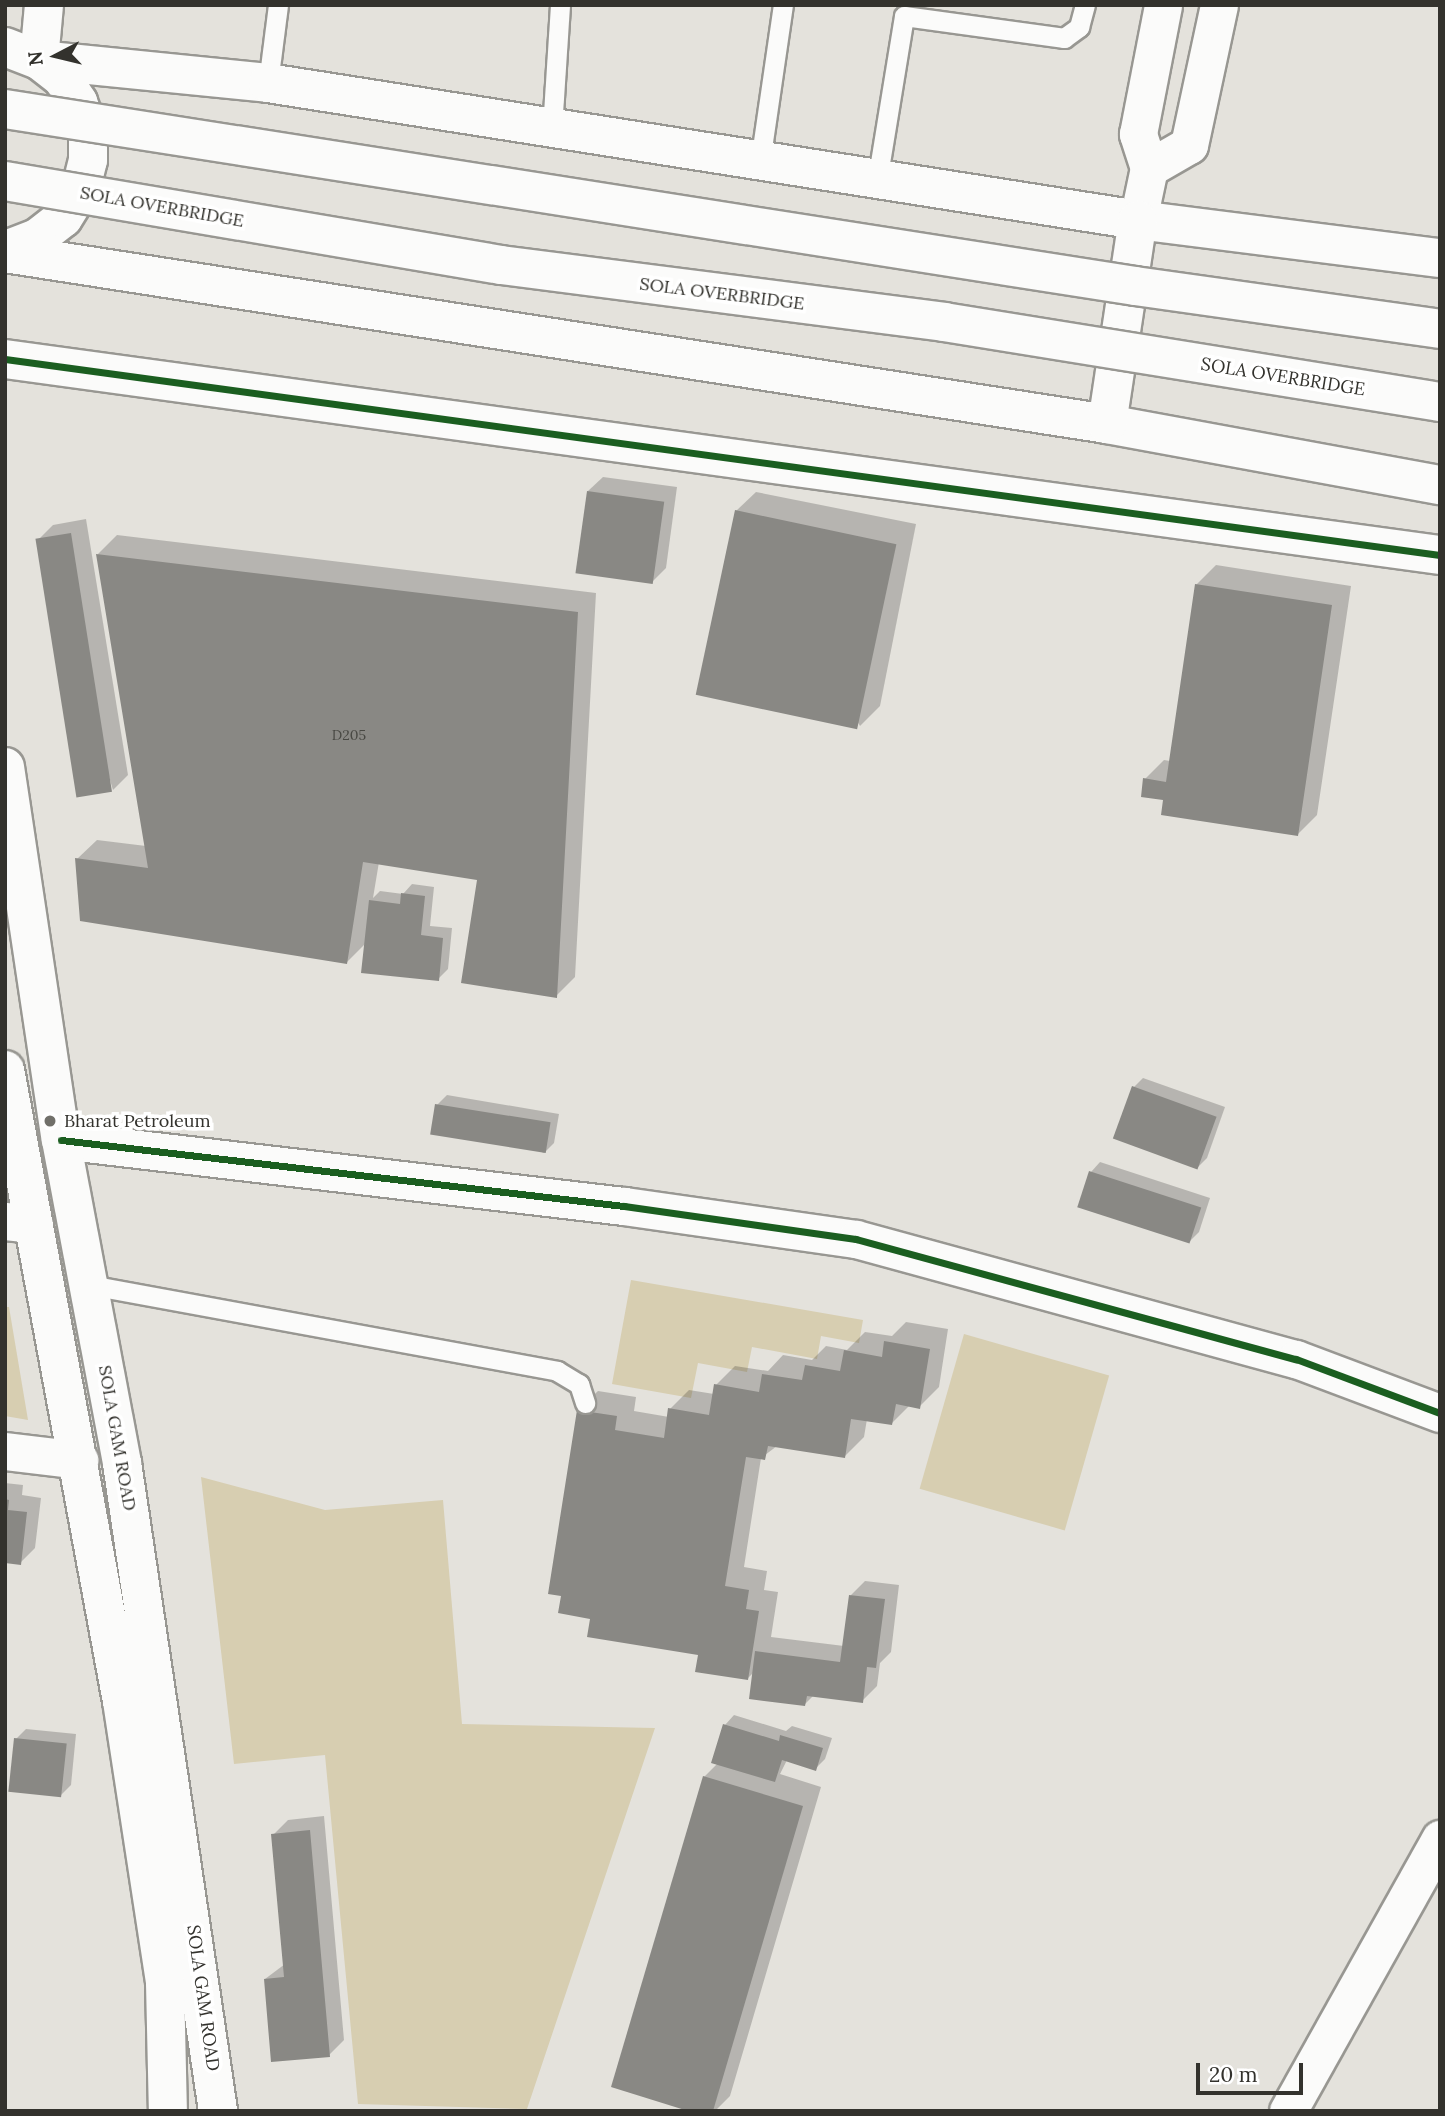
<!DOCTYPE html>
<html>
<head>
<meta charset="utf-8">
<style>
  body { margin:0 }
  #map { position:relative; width:1445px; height:2116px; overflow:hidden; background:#e4e2dc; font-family:Lora,serif }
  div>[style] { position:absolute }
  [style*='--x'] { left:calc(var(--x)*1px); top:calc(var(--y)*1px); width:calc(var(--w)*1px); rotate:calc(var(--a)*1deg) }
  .green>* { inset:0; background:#d7ceb1; transform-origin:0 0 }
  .shadow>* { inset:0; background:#0003 }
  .building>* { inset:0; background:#898884; transform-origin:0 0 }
  .roads { filter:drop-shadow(2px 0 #989792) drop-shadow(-2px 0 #989792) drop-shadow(0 2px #989792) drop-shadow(0 -2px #989792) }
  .lane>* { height:19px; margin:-9.5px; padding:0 9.5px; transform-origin:9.5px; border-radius:9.5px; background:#fbfbfa }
  .street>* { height:37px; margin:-18.5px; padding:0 18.5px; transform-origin:18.5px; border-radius:18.5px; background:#fbfbfa }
  .secondary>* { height:38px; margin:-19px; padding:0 19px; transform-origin:19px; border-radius:19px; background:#fbfbfa }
  .bridges { filter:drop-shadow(2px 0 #989792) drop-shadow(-2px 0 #989792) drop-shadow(0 2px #989792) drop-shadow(0 -2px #989792) }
  .highway-bridge>* { height:38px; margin:-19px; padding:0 19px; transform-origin:19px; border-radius:19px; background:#fbfbfa }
  .cycleway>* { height:7px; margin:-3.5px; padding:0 3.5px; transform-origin:3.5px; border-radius:3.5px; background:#1b5e20 }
  .dots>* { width:19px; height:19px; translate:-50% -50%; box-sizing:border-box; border:4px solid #fff; border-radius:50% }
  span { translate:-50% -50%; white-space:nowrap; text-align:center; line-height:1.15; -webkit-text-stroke:7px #fff; paint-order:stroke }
  .number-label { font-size:14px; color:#484843 }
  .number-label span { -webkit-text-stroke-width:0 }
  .street-label { font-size:18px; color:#33322d }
  .poi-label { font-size:18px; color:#33322d }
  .left { translate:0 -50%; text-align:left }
  .frame { position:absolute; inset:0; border:7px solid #33322d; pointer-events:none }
  .north { position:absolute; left:21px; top:21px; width:70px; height:70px; -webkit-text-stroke:5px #fff; paint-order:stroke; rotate:263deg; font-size:19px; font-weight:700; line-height:28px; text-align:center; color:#33322d }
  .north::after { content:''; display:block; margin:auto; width:24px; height:32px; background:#33322d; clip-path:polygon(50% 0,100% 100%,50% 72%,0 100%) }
  .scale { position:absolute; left:1196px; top:2063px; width:107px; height:32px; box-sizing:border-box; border:4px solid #33322d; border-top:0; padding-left:9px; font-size:21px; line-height:24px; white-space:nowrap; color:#33322d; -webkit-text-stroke:5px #fff; paint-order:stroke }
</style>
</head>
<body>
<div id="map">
  <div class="green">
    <i style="clip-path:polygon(631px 1280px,863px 1320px,859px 1343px,821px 1336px,817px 1359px,752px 1347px,747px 1372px,698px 1363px,691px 1398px,612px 1384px)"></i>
    <i style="clip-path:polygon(5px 1307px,9px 1307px,28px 1420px,5px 1416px)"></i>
    <i style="left:964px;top:1334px;width:151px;height:161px;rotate:16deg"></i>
    <i style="clip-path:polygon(201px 1477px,325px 1510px,443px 1500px,462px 1724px,655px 1728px,527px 2109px,358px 2104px,325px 1755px,234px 1764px)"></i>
  </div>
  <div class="shadow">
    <i style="clip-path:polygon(603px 477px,677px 487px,666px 568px,651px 583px,588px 491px)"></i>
    <i style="clip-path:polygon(756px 492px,916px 524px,880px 706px,860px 726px,736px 511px)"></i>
    <i style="clip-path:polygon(86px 519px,128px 775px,113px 790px,38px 540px,53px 525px)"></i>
    <i style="clip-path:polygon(117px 535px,596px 593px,575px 977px,556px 996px,479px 879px,379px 862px,373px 898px,380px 891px,403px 894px,412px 884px,434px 887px,430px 926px,452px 928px,448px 969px,438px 979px,366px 943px,347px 962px,77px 859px,97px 840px,146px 846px,98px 554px)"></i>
    <i style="clip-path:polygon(1216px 565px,1351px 586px,1317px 815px,1298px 834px,1165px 799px,1145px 779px,1164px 760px,1170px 761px,1196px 585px)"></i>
    <i style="clip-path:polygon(1143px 1078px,1225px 1107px,1207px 1158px,1197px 1168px,1134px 1087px)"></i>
    <i style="clip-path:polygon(447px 1095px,559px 1114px,554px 1143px,544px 1153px,437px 1105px)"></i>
    <i style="clip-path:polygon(1100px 1162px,1210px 1198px,1199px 1232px,1190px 1241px,1091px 1172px)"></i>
    <i style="clip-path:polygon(906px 1322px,948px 1329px,939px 1387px,919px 1407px,910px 1405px,892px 1423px,867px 1419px,864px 1437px,845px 1456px,777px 1446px,761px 1458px,744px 1567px,767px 1571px,764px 1590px,778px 1592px,771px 1637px,844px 1646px,851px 1595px,865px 1581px,899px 1585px,891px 1652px,880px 1663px,877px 1686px,862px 1701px,814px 1695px,805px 1704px,754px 1672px,748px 1678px,700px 1654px,592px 1617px,578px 1410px,598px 1391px,636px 1397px,634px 1411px,669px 1417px,670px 1409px,689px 1390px,714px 1394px,716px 1385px,735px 1366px,768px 1371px,783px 1355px,812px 1360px,826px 1346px,847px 1350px,865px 1332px,892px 1336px)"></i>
    <i style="clip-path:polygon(5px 1483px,23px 1485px,22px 1495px,41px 1498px,35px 1548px,20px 1563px,5px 1561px)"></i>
    <i style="clip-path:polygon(734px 1715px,786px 1731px,792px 1726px,832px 1738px,825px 1759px,815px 1769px,787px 1760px,780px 1774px,821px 1787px,730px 2096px,715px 2111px,694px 2111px,704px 1777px,718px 1763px,725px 1725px)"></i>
    <i style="clip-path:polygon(26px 1729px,76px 1734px,71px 1785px,61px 1795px,16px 1739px)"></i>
    <i style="clip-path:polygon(324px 1816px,344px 2040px,329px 2055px,265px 1979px,285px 1964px,273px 1835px,288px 1820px)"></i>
  </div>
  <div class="building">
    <i style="left:587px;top:491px;width:78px;height:83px;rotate:8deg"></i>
    <i style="left:735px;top:510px;width:165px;height:189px;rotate:12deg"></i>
    <i style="left:71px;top:533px;width:262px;height:36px;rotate:81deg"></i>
    <i style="clip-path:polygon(96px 554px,578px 612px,557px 998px,461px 983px,477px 880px,363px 862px,347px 964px,80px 921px,75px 858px,148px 868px)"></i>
    <i style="clip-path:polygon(1195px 584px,1332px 605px,1298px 836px,1161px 815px,1163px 800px,1141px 797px,1143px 778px,1166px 782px)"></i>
    <i style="clip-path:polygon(401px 893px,425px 896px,421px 935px,443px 938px,439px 981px,361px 973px,369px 900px,400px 904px)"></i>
    <i style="left:1132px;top:1086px;width:90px;height:56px;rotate:20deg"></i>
    <i style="left:435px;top:1104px;width:117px;height:31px;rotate:9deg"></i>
    <i style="left:1089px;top:1171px;width:118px;height:38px;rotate:18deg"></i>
    <i style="clip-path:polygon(884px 1341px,930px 1349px,920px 1409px,896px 1404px,892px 1425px,851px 1419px,845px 1458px,768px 1446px,765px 1460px,746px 1457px,725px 1586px,749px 1590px,746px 1609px,759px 1611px,748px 1680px,695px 1672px,698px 1655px,587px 1637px,590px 1619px,558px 1613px,561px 1596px,548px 1594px,577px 1410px,617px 1416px,615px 1430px,664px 1438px,668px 1408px,709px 1415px,714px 1384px,759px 1392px,762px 1374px,802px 1380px,805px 1365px,840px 1371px,844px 1350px,882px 1357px)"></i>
    <i style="clip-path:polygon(5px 1499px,9px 1500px,8px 1510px,27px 1512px,21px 1565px,5px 1563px)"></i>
    <i style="clip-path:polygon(849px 1595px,885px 1599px,876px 1668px,867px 1667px,863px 1703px,807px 1696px,805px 1706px,749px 1699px,755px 1651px,840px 1662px)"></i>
    <i style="clip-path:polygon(723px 1724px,779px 1741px,780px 1735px,823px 1748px,816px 1771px,782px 1760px,775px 1782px,711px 1763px)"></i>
    <i style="left:14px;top:1738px;width:53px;height:54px;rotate:6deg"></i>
    <i style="clip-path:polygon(703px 1776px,803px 1806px,713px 2111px,688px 2111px,611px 2087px)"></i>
    <i style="clip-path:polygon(310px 1830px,330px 2057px,271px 2062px,264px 1979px,284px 1977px,271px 1834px)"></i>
  </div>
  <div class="roads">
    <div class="lane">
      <i style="--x:268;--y:83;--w:79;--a:-82.7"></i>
      <i style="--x:552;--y:129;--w:124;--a:-86.3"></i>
      <i style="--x:760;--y:162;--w:159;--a:-81.7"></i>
      <i style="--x:877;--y:181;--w:167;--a:-80.7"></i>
      <i style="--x:904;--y:16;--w:162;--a:7.8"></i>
      <i style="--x:1064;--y:38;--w:19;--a:-36"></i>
      <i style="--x:1079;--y:27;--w:23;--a:-75"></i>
      <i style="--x:90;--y:1285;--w:475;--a:10.4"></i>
      <i style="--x:557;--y:1371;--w:26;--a:31"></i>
      <i style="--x:579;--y:1384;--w:20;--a:72"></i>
    </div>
    <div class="street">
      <i style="--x:1149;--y:168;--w:46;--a:-29.9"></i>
      <i style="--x:1189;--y:145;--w:143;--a:-77.9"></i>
      <i style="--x:1138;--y:220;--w:53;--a:-78.1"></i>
      <i style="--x:1149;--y:168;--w:36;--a:-108"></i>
      <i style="--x:1138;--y:134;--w:131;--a:-79"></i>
      <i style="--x:61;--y:1140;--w:567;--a:6.69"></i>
      <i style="--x:624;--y:1206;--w:234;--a:8.1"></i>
      <i style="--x:856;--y:1239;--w:456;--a:15.3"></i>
      <i style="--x:1296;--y:1359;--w:154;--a:20.6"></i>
      <i style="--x:5;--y:1221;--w:29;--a:6"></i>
      <i style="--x:5;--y:1451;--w:75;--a:6.9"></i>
      <i style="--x:1288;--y:2111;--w:312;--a:-60.8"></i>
    </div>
    <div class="secondary">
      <i style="--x:44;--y:5;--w:55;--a:95.2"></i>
      <i style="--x:39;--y:60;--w:230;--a:5.7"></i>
      <i style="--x:268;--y:83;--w:881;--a:8.95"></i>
      <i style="--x:1138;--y:220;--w:304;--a:7.2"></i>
      <i style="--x:5;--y:47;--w:36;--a:21"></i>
      <i style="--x:39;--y:60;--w:29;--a:38"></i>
      <i style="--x:62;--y:78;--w:29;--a:56"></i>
      <i style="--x:78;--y:102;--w:30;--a:70"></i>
      <i style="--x:88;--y:130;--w:30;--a:90"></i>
      <i style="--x:88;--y:160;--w:32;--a:104"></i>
      <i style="--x:80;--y:191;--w:32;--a:122"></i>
      <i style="--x:63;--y:218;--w:33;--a:142"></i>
      <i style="--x:37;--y:238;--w:34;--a:159"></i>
      <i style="--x:5;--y:253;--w:1115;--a:8.82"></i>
      <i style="--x:1107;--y:424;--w:339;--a:10.4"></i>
      <i style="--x:5;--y:359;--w:1448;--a:7.78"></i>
      <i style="--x:1107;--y:424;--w:206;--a:-81.4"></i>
      <i style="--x:5;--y:767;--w:377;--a:81.5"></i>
      <i style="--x:61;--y:1140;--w:329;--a:79.3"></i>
      <i style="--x:122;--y:1463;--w:655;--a:81.57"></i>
      <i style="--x:5;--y:1070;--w:642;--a:79.5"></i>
      <i style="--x:122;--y:1701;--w:285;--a:81.3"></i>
      <i style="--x:165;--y:1983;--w:128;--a:88.7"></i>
    </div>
  </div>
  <div class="bridges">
    <div class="highway-bridge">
      <i style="--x:5;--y:109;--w:1144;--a:8.9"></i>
      <i style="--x:1135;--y:286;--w:308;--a:8"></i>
      <i style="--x:5;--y:181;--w:503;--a:9.61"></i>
      <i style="--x:501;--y:265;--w:447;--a:7.3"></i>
      <i style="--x:944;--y:322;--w:502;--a:9.16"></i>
    </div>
  </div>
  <div class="cycleway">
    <i style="--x:5;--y:359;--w:1448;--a:7.78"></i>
    <i style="--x:61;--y:1140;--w:567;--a:6.69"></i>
    <i style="--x:624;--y:1206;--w:234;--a:8.1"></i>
    <i style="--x:856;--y:1239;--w:456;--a:15.3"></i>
    <i style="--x:1296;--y:1359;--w:154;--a:20.6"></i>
  </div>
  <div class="dots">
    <i style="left:50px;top:1121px;background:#71706a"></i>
  </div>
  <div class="number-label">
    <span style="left:349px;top:735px">D205</span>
  </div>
  <div class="street-label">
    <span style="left:162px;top:207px;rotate:10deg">SOLA OVERBRIDGE</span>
    <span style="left:722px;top:294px;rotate:7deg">SOLA OVERBRIDGE</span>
    <span style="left:1283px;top:377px;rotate:9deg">SOLA OVERBRIDGE</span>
    <span style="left:117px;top:1438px;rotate:80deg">SOLA GAM ROAD</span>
    <span style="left:203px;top:1998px;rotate:82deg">SOLA GAM ROAD</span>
  </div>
  <div class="poi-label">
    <span class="left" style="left:64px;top:1121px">Bharat Petroleum</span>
  </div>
  <div class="frame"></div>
  <div class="north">N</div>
  <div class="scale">20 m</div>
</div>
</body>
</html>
